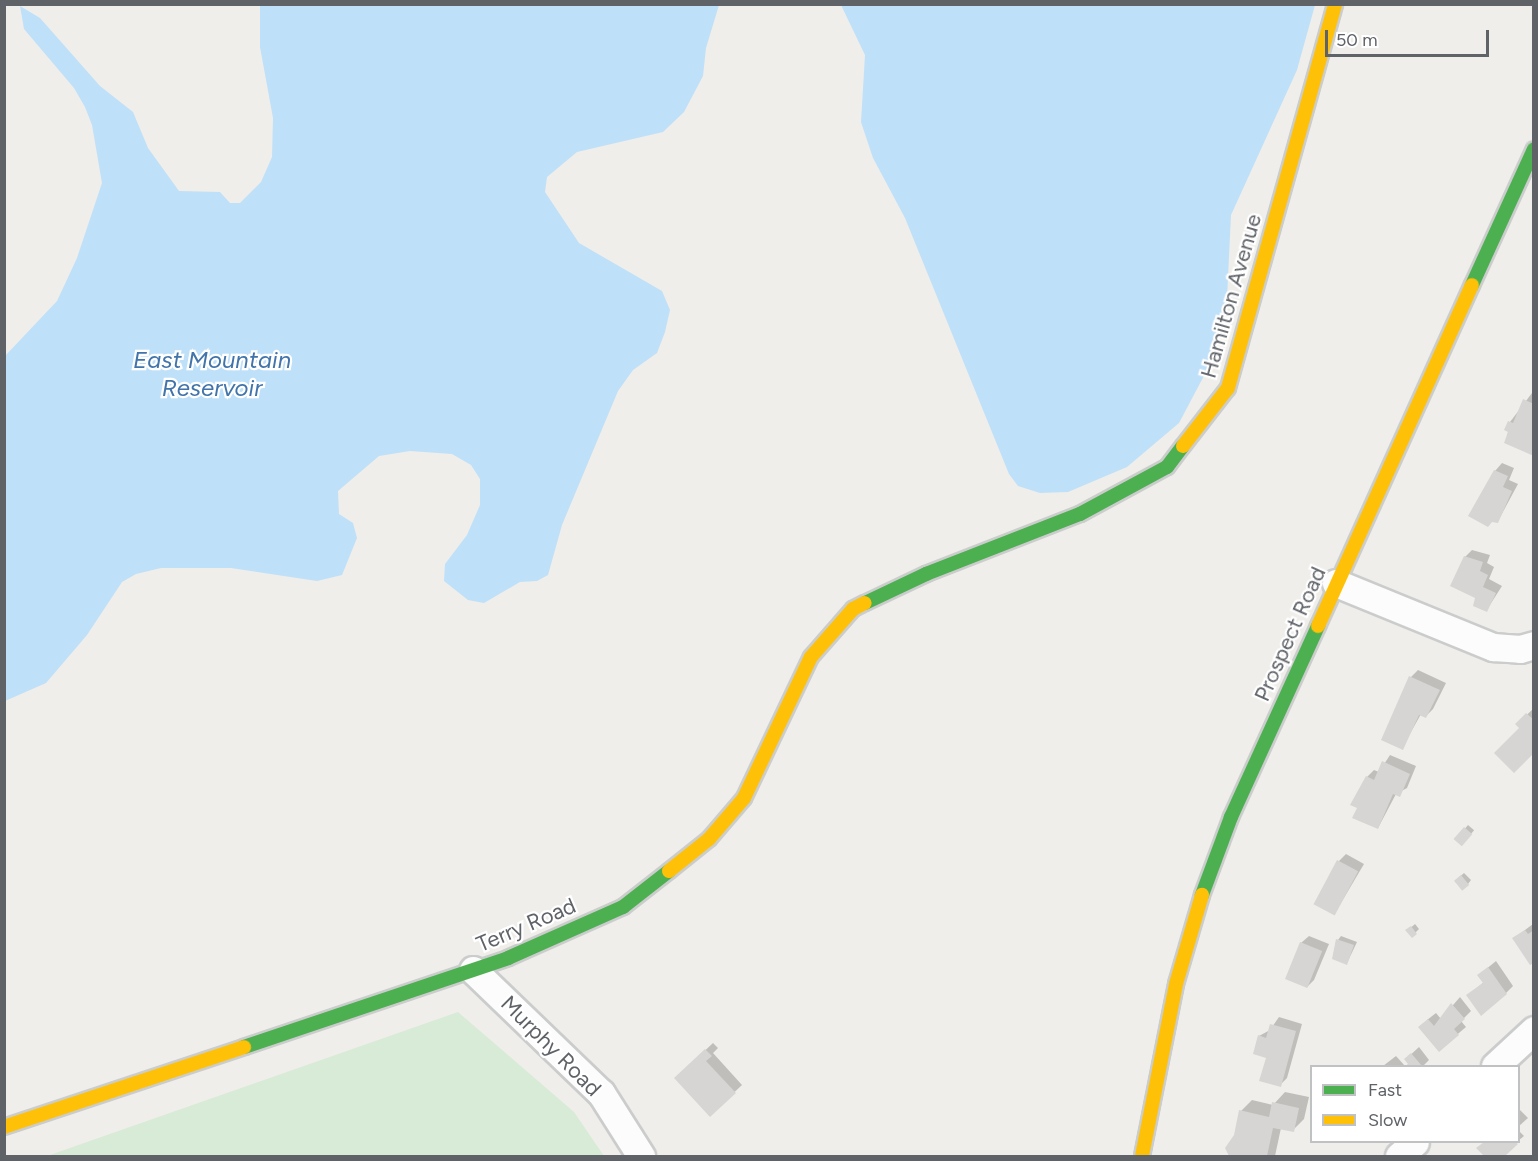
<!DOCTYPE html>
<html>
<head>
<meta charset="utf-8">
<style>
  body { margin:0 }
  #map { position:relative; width:1538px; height:1161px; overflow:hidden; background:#efeeea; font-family:Figtree,sans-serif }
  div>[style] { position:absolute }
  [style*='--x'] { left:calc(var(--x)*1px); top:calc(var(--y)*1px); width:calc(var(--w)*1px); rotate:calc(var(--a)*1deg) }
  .green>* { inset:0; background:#d8ebd6 }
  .water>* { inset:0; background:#bfe0f9 }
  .shadow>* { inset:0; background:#0003; transform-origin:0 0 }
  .building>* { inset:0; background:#d6d5d3; transform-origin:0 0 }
  .roads { filter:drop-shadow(2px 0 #cbcccc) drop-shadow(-2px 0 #cbcccc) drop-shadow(0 2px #cbcccc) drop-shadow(0 -2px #cbcccc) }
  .street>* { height:27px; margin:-13.5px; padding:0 13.5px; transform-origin:13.5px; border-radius:13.5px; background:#fdfcfc }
  .fast>* { height:14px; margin:-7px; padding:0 7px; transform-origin:7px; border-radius:7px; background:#4caf50 }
  .slow>* { height:14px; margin:-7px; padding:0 7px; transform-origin:7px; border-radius:7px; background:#ffc107 }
  span { translate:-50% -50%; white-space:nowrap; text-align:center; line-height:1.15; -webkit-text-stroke:4.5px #fff; paint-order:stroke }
  .street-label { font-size:22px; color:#5f6368 }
  .water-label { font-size:24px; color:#4174aa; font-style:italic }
  .frame { position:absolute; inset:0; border:6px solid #5f6368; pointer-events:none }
  .legend { position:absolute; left:1310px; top:1065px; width:210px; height:78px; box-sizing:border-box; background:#fff; border:2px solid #bfc1c3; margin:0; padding:8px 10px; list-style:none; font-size:18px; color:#5f6368 }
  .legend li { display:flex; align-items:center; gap:12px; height:30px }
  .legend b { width:30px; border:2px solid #bfc1c3 }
  .scale { position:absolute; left:1325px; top:30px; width:164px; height:27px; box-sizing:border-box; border:3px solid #5f6368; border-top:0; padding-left:8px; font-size:18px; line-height:21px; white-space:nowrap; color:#5f6368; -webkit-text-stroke:4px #fff; paint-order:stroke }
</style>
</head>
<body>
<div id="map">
  <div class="green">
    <i style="clip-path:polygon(458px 1012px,574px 1112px,604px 1156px,47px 1156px)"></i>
  </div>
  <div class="water">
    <i style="clip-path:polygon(260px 5px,719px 5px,706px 48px,703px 76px,684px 112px,663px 132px,577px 152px,547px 177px,545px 192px,579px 243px,662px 291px,670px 310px,665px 332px,657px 353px,633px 370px,618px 391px,562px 525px,548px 575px,537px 581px,520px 582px,484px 603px,468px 600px,444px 581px,445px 564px,467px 535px,480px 505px,480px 479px,471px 465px,452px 454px,410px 451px,379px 456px,338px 491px,339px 514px,353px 523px,357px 538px,342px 575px,317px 581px,231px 568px,161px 568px,136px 574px,122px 582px,87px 635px,46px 683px,5px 701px,5px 356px,57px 301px,77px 258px,102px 183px,92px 125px,85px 107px,74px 88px,24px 29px,20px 6px,40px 18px,100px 86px,133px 112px,148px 148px,179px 191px,220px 192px,230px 203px,240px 203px,261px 182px,272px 157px,273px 118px,260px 47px)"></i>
    <i style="clip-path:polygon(841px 5px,1315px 5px,1297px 70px,1231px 215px,1227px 298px,1215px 355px,1179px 423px,1127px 467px,1068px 492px,1040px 493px,1018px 486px,1009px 474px,905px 218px,873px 158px,861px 122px,865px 55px)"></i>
  </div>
  <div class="shadow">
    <i style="clip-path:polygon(1532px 393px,1534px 394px,1534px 454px,1506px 442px,1510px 422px)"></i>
    <i style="clip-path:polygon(1502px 463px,1514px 468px,1509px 480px,1518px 484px,1498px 521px,1495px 471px)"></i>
    <i style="clip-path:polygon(1472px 550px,1490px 555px,1487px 563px,1494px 567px,1489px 579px,1502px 586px,1486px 611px,1477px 597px,1465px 557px)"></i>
    <i style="clip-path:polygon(1418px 670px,1446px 683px,1433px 709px,1426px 716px,1421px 714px,1402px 748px,1411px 677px)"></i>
    <i style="clip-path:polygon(1534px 708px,1534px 751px,1517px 724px)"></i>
    <i style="clip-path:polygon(1390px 755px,1416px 766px,1407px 788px,1396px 794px,1378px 828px,1359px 807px,1367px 777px,1374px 770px,1379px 772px)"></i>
    <i style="left:1468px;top:825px;width:8px;height:18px;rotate:40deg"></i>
    <i style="clip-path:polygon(1346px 854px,1364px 864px,1335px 913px,1339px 861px)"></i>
    <i style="clip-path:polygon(1464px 873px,1471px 880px,1468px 884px,1456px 880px)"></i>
    <i style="clip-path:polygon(1415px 924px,1419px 929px,1412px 936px,1407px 931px)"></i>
    <i style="clip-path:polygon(1533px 924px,1534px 925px,1534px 961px,1514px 938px)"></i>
    <i style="clip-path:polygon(1309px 936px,1329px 944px,1314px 980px,1307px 987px,1301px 943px)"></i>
    <i style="clip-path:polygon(1341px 936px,1357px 942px,1347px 963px,1338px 940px)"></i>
    <i style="clip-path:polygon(1496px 961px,1513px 986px,1506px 993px,1468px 995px,1484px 982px,1479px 975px)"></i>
    <i style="clip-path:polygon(1460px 997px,1471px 1011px,1461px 1021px,1466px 1027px,1439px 1050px,1427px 1020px,1436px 1013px,1441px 1019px)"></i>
    <i style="clip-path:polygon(1279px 1017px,1302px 1024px,1287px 1078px,1280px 1085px,1259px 1036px,1270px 1030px)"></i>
    <i style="clip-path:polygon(713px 1043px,718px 1048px,713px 1053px,742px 1085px,710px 1115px,676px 1078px)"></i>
    <i style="clip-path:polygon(1419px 1047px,1429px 1060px,1423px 1066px,1406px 1066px,1409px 1064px,1406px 1059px)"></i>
    <i style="clip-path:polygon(1396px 1056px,1405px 1066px,1383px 1066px)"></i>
    <i style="clip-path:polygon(1285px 1092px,1309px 1097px,1304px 1119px,1293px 1130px,1281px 1128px,1275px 1156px,1231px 1156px,1241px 1111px,1252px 1100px,1273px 1105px)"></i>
    <i style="clip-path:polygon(1518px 1108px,1528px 1118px,1518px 1127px)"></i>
    <i style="clip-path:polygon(1518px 1130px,1524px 1136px,1518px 1141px)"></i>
    <i style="clip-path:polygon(1485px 1142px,1518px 1142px,1502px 1156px,1489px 1156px,1479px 1148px)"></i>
  </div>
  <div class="building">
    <i style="clip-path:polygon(1523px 399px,1534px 404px,1534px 456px,1504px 443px,1508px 432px,1504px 430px,1508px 421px,1513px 423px)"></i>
    <i style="clip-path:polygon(1494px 470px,1508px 476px,1503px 487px,1512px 491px,1498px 523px,1492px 522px,1488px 527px,1468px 516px)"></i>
    <i style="clip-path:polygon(1464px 556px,1483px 562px,1480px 571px,1488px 575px,1483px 587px,1496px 593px,1487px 612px,1473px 606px,1475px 598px,1450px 586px)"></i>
    <i style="clip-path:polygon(1409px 676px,1440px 690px,1426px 718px,1419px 715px,1403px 750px,1381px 740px)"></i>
    <i style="clip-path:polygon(1526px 713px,1534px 720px,1534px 753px,1514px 773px,1494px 753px,1519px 728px,1515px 724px)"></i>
    <i style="clip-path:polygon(1382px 761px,1410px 774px,1400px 797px,1393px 794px,1378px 829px,1352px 818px,1357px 808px,1350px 805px,1366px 776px,1374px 780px)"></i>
    <i style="left:1464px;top:827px;width:11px;height:16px;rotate:41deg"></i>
    <i style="left:1337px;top:860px;width:24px;height:50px;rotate:28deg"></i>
    <i style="left:1461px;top:875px;width:13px;height:9px;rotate:51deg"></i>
    <i style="clip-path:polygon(1411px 926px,1417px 934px,1412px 938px,1405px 930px)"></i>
    <i style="clip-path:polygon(1525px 930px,1528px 934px,1534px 930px,1534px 963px,1530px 965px,1512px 938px)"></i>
    <i style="clip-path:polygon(1336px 939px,1354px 945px,1347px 965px,1332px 959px)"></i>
    <i style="left:1300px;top:942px;width:24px;height:40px;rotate:22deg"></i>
    <i style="clip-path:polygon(1488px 967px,1507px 994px,1481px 1016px,1466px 995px,1483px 983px,1477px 975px)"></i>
    <i style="clip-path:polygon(1451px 1003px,1465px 1019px,1454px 1029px,1459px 1035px,1439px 1052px,1418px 1027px,1428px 1019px,1434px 1026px)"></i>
    <i style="clip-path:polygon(1270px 1024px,1296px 1031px,1281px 1087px,1259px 1081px,1266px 1058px,1253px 1054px,1258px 1035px,1266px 1038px)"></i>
    <i style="clip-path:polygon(705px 1049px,712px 1056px,706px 1061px,736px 1093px,710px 1117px,674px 1078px)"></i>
    <i style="clip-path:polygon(1411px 1053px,1422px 1066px,1405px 1066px,1408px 1064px,1404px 1059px)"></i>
    <i style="clip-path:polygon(1272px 1102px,1299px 1108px,1294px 1132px,1273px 1128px,1267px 1156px,1229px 1156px,1225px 1148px,1234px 1135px,1239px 1110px,1269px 1117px)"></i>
    <i style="clip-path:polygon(1484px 1142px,1515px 1142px,1518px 1144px,1505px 1156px,1484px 1156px,1476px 1148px)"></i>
  </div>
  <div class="roads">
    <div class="street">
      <i style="--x:1336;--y:583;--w:170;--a:22.2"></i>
      <i style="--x:1493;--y:647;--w:27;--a:4"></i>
      <i style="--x:1520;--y:649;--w:15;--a:-16"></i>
      <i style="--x:473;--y:970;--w:178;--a:43.9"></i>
      <i style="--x:601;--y:1093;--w:75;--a:57.6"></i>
      <i style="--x:1495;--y:1066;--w:53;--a:-42.7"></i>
      <i style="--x:1399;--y:1156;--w:21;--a:-41"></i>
    </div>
    <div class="fast">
      <i style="--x:1472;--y:285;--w:149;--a:-65.5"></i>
      <i style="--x:865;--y:603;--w:68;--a:-25.4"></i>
      <i style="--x:926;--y:574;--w:165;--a:-21.3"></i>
      <i style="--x:1080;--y:514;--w:99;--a:-28.4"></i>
      <i style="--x:1167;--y:467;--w:26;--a:-53"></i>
      <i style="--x:1202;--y:895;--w:83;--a:-69.6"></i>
      <i style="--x:1231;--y:817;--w:210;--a:-65.5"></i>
      <i style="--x:244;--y:1047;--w:279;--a:-18.6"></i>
      <i style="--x:508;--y:958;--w:126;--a:-23.9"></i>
      <i style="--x:623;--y:907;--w:58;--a:-38"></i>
    </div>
    <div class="slow">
      <i style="--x:1183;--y:446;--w:73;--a:-52.2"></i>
      <i style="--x:1228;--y:388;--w:399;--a:-74.4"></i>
      <i style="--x:1318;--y:626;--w:374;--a:-65.7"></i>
      <i style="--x:669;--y:871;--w:51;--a:-38.7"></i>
      <i style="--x:709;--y:839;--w:54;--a:-49.5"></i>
      <i style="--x:744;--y:798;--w:156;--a:-64.6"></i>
      <i style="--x:811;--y:657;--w:64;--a:-48.8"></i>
      <i style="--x:853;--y:609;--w:13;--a:-27"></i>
      <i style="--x:4;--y:1127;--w:253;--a:-18.4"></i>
      <i style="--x:1142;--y:1156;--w:175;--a:-78.8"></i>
      <i style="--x:1176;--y:984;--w:93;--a:-73.7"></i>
    </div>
  </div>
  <div class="street-label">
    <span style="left:1231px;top:296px;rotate:-74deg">Hamilton Avenue</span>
    <span style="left:1290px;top:634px;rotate:-66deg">Prospect Road</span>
    <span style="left:526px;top:925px;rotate:-23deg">Terry Road</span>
    <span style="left:551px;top:1046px;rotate:45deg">Murphy Road</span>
  </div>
  <div class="water-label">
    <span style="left:212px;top:374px">East Mountain<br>Reservoir</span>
  </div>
  <div class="frame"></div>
  <ul class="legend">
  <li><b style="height:8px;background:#4caf50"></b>Fast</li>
  <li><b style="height:8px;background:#ffc107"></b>Slow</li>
  </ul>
  <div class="scale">50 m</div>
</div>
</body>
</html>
